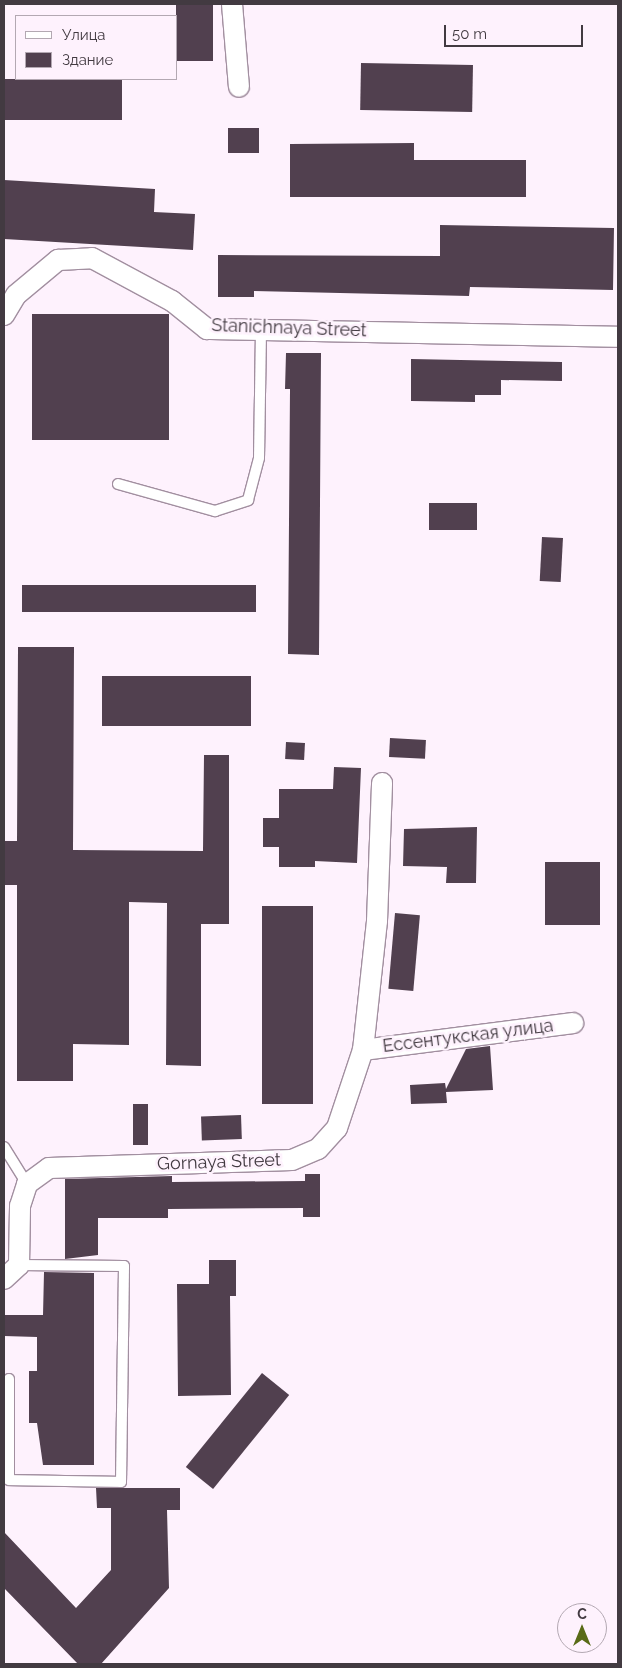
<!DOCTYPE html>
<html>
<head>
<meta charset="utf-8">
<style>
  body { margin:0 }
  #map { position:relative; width:622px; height:1668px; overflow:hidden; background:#fef2fd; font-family:Raleway,sans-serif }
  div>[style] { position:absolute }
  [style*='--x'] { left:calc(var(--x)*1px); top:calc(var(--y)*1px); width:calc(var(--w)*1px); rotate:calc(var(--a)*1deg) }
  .building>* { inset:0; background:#51404f; transform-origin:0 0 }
  .roads { filter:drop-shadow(1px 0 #a28fa0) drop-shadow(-1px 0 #a28fa0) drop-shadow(0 1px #a28fa0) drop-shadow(0 -1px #a28fa0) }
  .service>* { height:10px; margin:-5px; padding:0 5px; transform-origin:5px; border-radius:5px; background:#fff }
  .minor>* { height:20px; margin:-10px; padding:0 10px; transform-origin:10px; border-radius:10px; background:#fff }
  span { translate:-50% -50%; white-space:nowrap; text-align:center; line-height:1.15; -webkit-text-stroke:5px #fef2fd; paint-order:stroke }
  .street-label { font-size:18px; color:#423a41 }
  .frame { position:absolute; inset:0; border:5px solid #423a41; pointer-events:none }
  .legend { position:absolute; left:15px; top:15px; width:162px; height:65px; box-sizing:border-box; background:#fef2fd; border:1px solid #b3a8b2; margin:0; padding:6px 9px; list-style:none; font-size:15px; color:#423a41 }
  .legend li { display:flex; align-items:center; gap:10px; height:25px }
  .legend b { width:25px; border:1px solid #b3a8b2 }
  .north { position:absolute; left:557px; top:1603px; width:50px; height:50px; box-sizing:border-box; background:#fef2fd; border:1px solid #b3a8b2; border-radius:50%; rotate:0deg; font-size:14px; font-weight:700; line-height:20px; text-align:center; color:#423a41 }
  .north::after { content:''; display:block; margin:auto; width:18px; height:22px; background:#596b17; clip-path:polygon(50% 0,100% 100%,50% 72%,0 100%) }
  .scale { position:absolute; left:444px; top:25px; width:139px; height:22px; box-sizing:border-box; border:2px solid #423a41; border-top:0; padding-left:6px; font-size:15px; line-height:18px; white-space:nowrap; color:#423a41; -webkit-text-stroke:4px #fef2fd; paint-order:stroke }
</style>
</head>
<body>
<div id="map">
  <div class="building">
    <i style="left:176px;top:4px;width:37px;height:57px"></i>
    <i style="left:361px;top:63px;width:112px;height:47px;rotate:1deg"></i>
    <i style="left:4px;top:79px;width:118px;height:41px"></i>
    <i style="left:259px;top:128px;width:25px;height:31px;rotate:90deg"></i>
    <i style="clip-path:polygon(414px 143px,414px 160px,526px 160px,526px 197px,290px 197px,290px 144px)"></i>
    <i style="clip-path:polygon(4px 180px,155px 189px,154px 212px,195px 214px,193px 250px,4px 239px)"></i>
    <i style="clip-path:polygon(440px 225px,614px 228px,613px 290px,470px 287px,469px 296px,254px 291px,254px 297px,218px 297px,218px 255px,440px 256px)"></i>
    <i style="left:32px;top:314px;width:137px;height:126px"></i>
    <i style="clip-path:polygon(286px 353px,321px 353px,319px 655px,288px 654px,290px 389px,285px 389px)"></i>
    <i style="clip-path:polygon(411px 359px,562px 362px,562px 381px,501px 380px,501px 395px,475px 395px,475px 402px,411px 401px)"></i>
    <i style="left:429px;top:503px;width:48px;height:27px"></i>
    <i style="left:542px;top:537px;width:21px;height:44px;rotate:3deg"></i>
    <i style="left:256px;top:585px;width:27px;height:234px;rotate:90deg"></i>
    <i style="clip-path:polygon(18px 647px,74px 647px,73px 850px,203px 851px,204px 755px,229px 755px,229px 924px,201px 924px,201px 1066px,166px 1065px,167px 903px,129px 902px,129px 1045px,73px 1044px,73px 1081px,17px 1081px,17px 885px,4px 885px,4px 841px,17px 841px)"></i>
    <i style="left:102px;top:676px;width:149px;height:50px"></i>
    <i style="left:390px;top:738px;width:36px;height:19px;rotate:3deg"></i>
    <i style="left:286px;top:742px;width:19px;height:17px;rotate:3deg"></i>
    <i style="clip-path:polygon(334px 767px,361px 768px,357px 863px,315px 861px,315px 867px,279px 867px,279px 847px,263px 847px,263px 818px,279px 818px,279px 789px,333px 789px)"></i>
    <i style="clip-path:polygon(477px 827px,476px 883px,446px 883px,447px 867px,403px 866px,404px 829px)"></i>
    <i style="left:545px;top:862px;width:55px;height:63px"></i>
    <i style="left:262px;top:906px;width:51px;height:198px"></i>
    <i style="left:395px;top:913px;width:25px;height:76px;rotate:5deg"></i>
    <i style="clip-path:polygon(490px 1046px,493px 1090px,446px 1092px,447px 1103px,411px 1104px,410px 1085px,445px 1083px,446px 1089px,466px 1049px)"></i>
    <i style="left:133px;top:1104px;width:15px;height:41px"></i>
    <i style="left:241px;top:1115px;width:24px;height:40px;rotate:88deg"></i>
    <i style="clip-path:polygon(305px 1174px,320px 1174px,320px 1217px,303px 1217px,303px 1208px,168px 1209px,168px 1218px,98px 1218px,98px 1255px,65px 1259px,65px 1179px,172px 1176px,172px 1182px,305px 1181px)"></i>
    <i style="clip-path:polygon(209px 1260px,236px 1260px,236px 1296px,230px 1296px,231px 1395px,178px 1396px,177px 1284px,209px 1284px)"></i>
    <i style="clip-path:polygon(44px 1272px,94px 1273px,94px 1465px,43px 1465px,37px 1423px,29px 1423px,29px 1371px,37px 1371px,37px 1337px,4px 1336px,4px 1315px,43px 1315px)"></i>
    <i style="left:262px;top:1373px;width:35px;height:121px;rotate:39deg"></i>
    <i style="clip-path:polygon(96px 1488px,180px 1488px,180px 1510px,167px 1510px,169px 1588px,101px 1664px,78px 1664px,4px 1588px,4px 1532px,76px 1608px,111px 1570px,111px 1508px,97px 1508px)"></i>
  </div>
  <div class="roads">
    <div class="service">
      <i style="--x:118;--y:484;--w:101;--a:15.6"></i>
      <i style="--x:215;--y:511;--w:35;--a:-18"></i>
      <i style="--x:248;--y:500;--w:43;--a:-75.3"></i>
      <i style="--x:259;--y:458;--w:128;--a:-89.1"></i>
      <i style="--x:4;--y:1147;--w:44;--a:58.1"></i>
      <i style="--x:9;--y:1379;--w:101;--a:90"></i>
      <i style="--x:9;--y:1480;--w:112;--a:1"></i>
      <i style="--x:121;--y:1482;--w:216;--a:-89.2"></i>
      <i style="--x:124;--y:1266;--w:105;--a:-179.5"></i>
    </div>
    <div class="minor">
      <i style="--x:232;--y:4;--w:83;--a:85.2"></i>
      <i style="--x:4;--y:315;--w:23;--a:-59"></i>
      <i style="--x:16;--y:295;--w:55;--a:-39.8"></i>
      <i style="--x:58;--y:260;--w:34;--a:-3"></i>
      <i style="--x:92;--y:258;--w:91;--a:28.3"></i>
      <i style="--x:172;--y:301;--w:45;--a:38.7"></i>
      <i style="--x:207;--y:329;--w:411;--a:1.1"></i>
      <i style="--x:363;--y:1050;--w:212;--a:-7.3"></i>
      <i style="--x:4;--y:1279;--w:21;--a:-43"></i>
      <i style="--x:19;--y:1265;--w:59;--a:-89"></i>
      <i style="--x:20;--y:1206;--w:23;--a:-72"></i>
      <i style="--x:27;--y:1184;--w:27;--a:-36"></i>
      <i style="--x:49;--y:1168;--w:243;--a:-1.9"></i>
      <i style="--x:292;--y:1160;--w:28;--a:-23"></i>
      <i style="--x:318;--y:1149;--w:28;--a:-48"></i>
      <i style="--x:337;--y:1128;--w:82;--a:-71.6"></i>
      <i style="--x:363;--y:1050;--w:130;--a:-83.8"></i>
      <i style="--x:377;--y:921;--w:138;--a:-87.9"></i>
    </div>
  </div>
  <div class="street-label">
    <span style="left:289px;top:328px;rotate:2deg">Stanichnaya Street</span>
    <span style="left:468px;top:1036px;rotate:-7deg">Ессентукская улица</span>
    <span style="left:219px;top:1162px;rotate:-2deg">Gornaya Street</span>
  </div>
  <div class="frame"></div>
  <ul class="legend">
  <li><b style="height:6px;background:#fff"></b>Улица</li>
  <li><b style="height:14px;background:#51404f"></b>Здание</li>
  </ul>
  <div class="north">С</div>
  <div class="scale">50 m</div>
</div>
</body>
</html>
